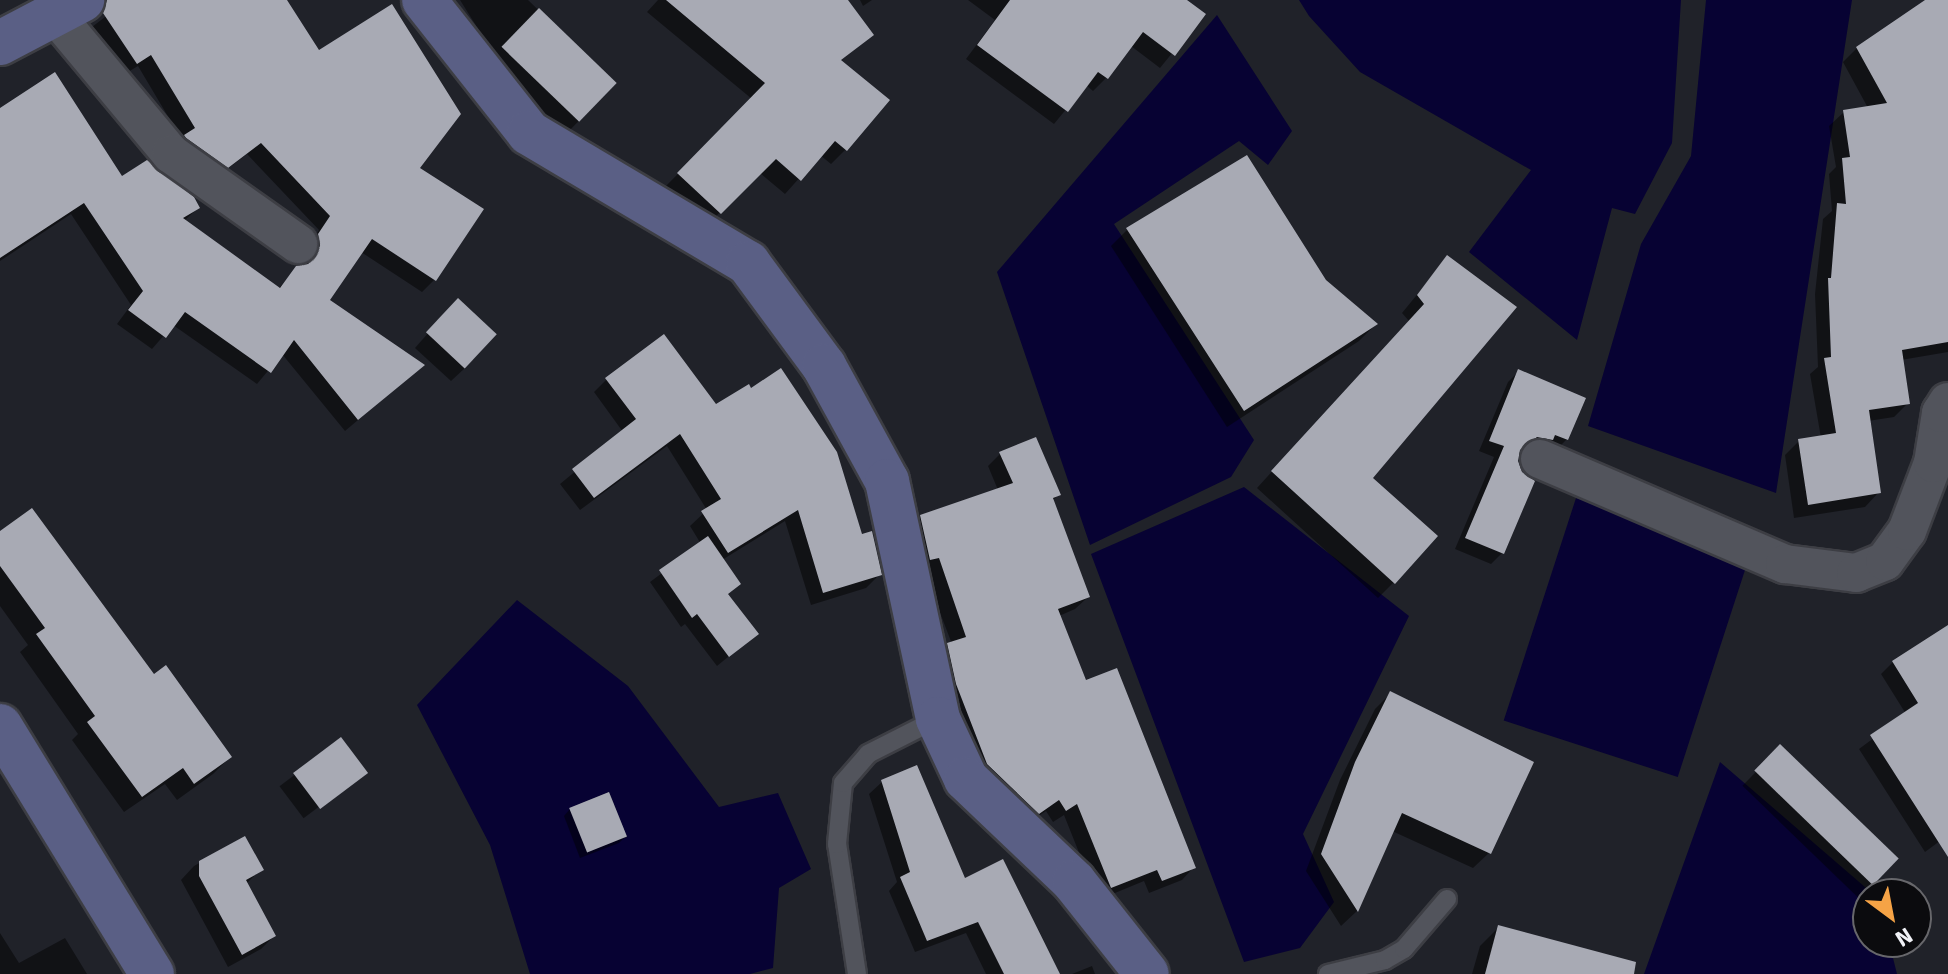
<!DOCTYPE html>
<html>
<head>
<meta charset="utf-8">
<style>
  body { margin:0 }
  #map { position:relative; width:1948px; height:974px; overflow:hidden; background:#202229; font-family:Signika,sans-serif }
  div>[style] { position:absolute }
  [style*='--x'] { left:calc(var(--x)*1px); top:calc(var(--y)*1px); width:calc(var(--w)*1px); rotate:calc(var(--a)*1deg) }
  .water>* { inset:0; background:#070233; transform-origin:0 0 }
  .shadow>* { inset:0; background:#0007; transform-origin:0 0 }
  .building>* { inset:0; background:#a8aab4; transform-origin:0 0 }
  .roads { filter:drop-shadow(2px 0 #3d3e44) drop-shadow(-2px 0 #3d3e44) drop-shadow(0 2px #3d3e44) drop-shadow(0 -2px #3d3e44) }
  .lane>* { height:18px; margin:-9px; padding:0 9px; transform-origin:9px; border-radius:9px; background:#52545c }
  .street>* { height:38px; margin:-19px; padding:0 19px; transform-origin:19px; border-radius:19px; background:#52545c }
  .secondary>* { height:44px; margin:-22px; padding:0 22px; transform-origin:22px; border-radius:22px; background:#5a5f85 }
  span { translate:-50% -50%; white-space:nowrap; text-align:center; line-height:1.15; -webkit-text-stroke:8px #0b0b0e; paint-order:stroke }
  .north { position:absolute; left:1852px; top:878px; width:80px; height:80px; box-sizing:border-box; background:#0b0b0e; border:2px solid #67676b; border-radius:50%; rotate:148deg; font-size:22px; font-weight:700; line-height:32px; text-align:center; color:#f1f2f7 }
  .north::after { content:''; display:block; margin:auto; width:28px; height:36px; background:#f5a346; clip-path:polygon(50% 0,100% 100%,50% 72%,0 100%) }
</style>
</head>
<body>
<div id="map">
  <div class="water">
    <i style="clip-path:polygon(1299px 0,1681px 0,1672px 143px,1635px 214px,1612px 208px,1577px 340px,1469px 252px,1531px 170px,1360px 72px,1309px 16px)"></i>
    <i style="clip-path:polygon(1706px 0,1852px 0,1776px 493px,1588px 426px,1641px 244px,1691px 156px)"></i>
    <i style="clip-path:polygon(1217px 15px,1292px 131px,1268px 165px,1239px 141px,1114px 224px,1254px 440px,1231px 477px,1090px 545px,997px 272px)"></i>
    <i style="clip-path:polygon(1244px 487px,1409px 616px,1303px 834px,1334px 902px,1300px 948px,1244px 962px,1091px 554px)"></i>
    <i style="left:1576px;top:498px;width:183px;height:234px;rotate:18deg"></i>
    <i style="clip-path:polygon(evenodd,517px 600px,628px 686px,719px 807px,778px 793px,811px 869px,779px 888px,773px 968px,750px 974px,530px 974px,490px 845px,417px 705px,517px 600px,609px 792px,627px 837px,587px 852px,570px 808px,609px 792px)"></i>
    <i style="clip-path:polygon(1720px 762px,1873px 894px,1868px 894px,1868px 942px,1889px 942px,1897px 974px,1644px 974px)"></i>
  </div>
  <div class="shadow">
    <i style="clip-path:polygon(127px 0,284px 0,318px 53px,417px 168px,435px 279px,422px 292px,361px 252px,327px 300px,422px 366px,345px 431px,282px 354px,257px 384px,173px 325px,152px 349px,117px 324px,131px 305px,71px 214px,0 261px,0 110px,121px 179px,198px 208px,184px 221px,278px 289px,297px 268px,306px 266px,306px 249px,319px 230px,247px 154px,214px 179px,182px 140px,138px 66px,123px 75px,92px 27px)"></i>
    <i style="clip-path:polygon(460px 0,528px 0,615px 84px,566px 134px,490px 61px,495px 56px)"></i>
    <i style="clip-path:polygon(658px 0,774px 0,846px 149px,831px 164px,820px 155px,785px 194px,760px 173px,704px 228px,663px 189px,752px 99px,647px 12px)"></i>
    <i style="clip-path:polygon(860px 0,872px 0,863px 6px)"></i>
    <i style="clip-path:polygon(968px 0,1184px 0,1203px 15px,1160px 68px,1131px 46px,1106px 78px,1093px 91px,1086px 85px,1054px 124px,966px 59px,995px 20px)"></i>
    <i style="clip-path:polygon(1929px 0,1948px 0,1948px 352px,1901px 360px,1908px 403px,1894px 417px,1868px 421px,1879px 492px,1865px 507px,1794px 518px,1785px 455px,1799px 441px,1821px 438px,1810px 374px,1818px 367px,1815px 294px,1823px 219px,1832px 211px,1829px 174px,1836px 167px,1829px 126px,1844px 112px,1868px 108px,1843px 62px,1857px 48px)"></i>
    <i style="clip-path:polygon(1128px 229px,1324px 282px,1375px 325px,1359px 341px,1227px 427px,1111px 246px)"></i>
    <i style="clip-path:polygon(1447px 258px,1370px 478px,1394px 582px,1378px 598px,1257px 488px,1409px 321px,1402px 313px)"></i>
    <i style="clip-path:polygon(444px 315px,465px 368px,451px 381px,415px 348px)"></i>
    <i style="clip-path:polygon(1519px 371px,1567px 439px,1556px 450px,1524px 447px,1518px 452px,1502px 553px,1491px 564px,1455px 549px,1494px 457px,1479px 451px,1508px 382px)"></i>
    <i style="clip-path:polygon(607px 379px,715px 407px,861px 537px,879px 575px,866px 588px,811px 605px,785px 521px,722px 560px,727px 595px,756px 634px,717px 666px,685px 624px,681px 627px,650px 582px,701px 544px,690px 526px,707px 510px,667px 446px,580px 510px,560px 484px,623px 432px,594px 392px)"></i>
    <i style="clip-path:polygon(1000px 454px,1058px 495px,1052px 501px,1088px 597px,1075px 609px,1059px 616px,1085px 683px,1194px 867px,1182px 880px,1149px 893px,1144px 881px,1098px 900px,1064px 815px,1053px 822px,1046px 811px,1025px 825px,975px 777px,936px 657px,952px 644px,908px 529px,921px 516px,998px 490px,988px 466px)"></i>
    <i style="clip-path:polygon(0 533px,154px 676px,230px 757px,213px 774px,177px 800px,165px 784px,124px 812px,72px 740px,78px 734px,20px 652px,28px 645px,0 606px)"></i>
    <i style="clip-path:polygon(1948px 633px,1948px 835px,1925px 852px,1859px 749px,1906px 714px,1881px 674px,1893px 662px)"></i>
    <i style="clip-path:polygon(1391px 693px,1490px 852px,1473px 868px,1392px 831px,1357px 911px,1341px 926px,1306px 871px,1340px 780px,1375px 709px)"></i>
    <i style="left:341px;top:740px;width:40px;height:77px;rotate:53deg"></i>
    <i style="left:1780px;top:747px;width:161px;height:54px;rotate:44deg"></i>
    <i style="clip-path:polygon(882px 782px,964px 881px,1058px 974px,986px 974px,966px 933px,915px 952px,889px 891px,897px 882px,869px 794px)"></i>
    <i style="clip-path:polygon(570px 809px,625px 837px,619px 843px,580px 858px,564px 816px)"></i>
    <i style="clip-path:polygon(244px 838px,261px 869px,246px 884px,274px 936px,261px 949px,228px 967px,181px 880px,194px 866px)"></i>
    <i style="clip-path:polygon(1499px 927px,1570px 974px,1472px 974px,1480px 946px)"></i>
    <i style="clip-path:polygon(0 933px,19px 963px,65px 938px,87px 974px,0 974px)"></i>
    <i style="clip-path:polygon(1092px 966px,1095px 974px,1072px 974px)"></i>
  </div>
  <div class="building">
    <i style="clip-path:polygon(107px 0,287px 0,319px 50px,392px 4px,461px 114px,420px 168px,484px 209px,436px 281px,372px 239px,330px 300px,425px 365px,358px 420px,294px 340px,271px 373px,185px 312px,166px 338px,128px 310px,143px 291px,84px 203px,0 258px,0 108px,55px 72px,122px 176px,147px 160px,194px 197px,200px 208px,183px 218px,280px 288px,296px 266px,308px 264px,316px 256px,320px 245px,318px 234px,330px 216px,261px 143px,228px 168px,186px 138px,184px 135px,195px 128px,151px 55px,137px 64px,103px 13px)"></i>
    <i style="clip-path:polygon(666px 0,848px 0,874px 35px,841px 60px,890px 100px,847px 151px,835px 141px,801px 181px,776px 159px,721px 214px,677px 173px,765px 83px)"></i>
    <i style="clip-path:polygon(1010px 0,1187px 0,1206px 14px,1175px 56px,1143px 32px,1108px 79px,1098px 72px,1068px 112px,977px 45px)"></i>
    <i style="clip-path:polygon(1925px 0,1948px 0,1948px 342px,1902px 350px,1910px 404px,1869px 410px,1881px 493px,1808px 505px,1798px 439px,1836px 433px,1824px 358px,1831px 357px,1828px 278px,1831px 278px,1837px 203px,1846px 204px,1842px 158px,1850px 157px,1843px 110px,1887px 103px,1856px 47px)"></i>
    <i style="left:539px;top:8px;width:108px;height:54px;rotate:44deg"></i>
    <i style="clip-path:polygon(1247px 155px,1326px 280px,1378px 324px,1244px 411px,1126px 228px)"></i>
    <i style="clip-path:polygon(1447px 255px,1517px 307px,1373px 478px,1438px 536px,1395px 584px,1271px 471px,1424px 304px,1417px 295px)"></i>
    <i style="left:458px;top:298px;width:53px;height:47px;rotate:43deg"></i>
    <i style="clip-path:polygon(664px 334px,716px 404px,749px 384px,751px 388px,781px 368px,837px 452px,862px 534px,872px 531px,882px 575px,823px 593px,798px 510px,728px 553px,701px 511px,721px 499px,680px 434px,594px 498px,572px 469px,636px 419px,605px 378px)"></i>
    <i style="clip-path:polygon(1518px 369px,1586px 398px,1568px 440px,1555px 435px,1553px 440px,1537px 437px,1520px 450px,1518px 461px,1522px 472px,1535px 481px,1504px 554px,1465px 538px,1504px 446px,1489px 441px)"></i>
    <i style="clip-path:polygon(1036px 437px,1061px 495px,1053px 498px,1090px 597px,1058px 609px,1086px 680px,1117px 668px,1196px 868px,1162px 881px,1157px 870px,1111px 888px,1077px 804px,1066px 811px,1059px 800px,1039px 814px,987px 764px,956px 684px,947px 643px,966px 637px,939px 558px,930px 560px,920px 515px,1013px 483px,999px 452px)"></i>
    <i style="clip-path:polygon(32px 508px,154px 674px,166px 665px,232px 757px,194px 784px,183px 768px,142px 797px,87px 722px,95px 716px,36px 634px,45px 628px,0 566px,0 531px)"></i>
    <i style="clip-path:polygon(708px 536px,741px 584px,728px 594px,759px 634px,729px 657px,697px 614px,692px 618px,659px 570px)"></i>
    <i style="clip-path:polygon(1948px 625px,1948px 857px,1870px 735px,1918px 703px,1892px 661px)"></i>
    <i style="clip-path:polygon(1390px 691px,1534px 762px,1491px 854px,1402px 813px,1358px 912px,1321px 854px,1355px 762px)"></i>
    <i style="left:341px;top:737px;width:45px;height:60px;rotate:53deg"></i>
    <i style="left:1780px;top:744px;width:165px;height:37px;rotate:44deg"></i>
    <i style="clip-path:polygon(917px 765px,965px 878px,1003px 859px,1060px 974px,1004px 974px,978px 922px,927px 941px,900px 877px,910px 872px,881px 780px)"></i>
    <i style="left:609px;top:792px;width:48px;height:43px;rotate:68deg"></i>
    <i style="clip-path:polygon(245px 836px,264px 870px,246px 880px,276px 936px,242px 955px,199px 876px,199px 861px)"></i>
    <i style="clip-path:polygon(1498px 925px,1636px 962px,1634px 974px,1485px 974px)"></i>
  </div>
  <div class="roads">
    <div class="lane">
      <i style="--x:857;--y:974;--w:132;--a:-98.7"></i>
      <i style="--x:837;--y:844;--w:61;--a:-84.4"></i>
      <i style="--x:843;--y:783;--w:38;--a:-49"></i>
      <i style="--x:868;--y:754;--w:77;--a:-26.9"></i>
      <i style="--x:1328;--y:974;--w:59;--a:-13.8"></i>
      <i style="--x:1385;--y:960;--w:22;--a:-30"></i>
      <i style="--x:1404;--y:949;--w:66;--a:-49.3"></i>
    </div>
    <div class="street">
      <i style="--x:56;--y:16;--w:180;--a:50.2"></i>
      <i style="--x:171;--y:154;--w:156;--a:35.3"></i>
      <i style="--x:1540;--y:459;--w:267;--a:23.2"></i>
      <i style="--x:1785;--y:564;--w:72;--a:7.2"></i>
      <i style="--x:1856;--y:573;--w:31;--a:-22"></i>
      <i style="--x:1885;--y:561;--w:37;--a:-54"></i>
      <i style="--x:1907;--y:531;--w:73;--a:-69.1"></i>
      <i style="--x:1933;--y:463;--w:51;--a:-80.9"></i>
      <i style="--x:1941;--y:413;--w:13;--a:-58"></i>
    </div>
    <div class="secondary">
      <i style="--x:424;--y:0;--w:169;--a:51.7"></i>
      <i style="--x:529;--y:133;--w:255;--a:30.7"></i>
      <i style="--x:748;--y:263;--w:128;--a:53.6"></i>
      <i style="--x:824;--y:366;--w:131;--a:61.3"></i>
      <i style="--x:887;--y:481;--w:243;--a:77.9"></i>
      <i style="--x:938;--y:719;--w:66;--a:65"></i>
      <i style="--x:966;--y:779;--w:149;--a:43.6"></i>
      <i style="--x:1074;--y:882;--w:117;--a:51.6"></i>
      <i style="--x:0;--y:43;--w:93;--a:-27.7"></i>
      <i style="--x:0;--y:726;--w:291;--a:58.5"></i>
    </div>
  </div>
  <div class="north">N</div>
</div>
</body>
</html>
